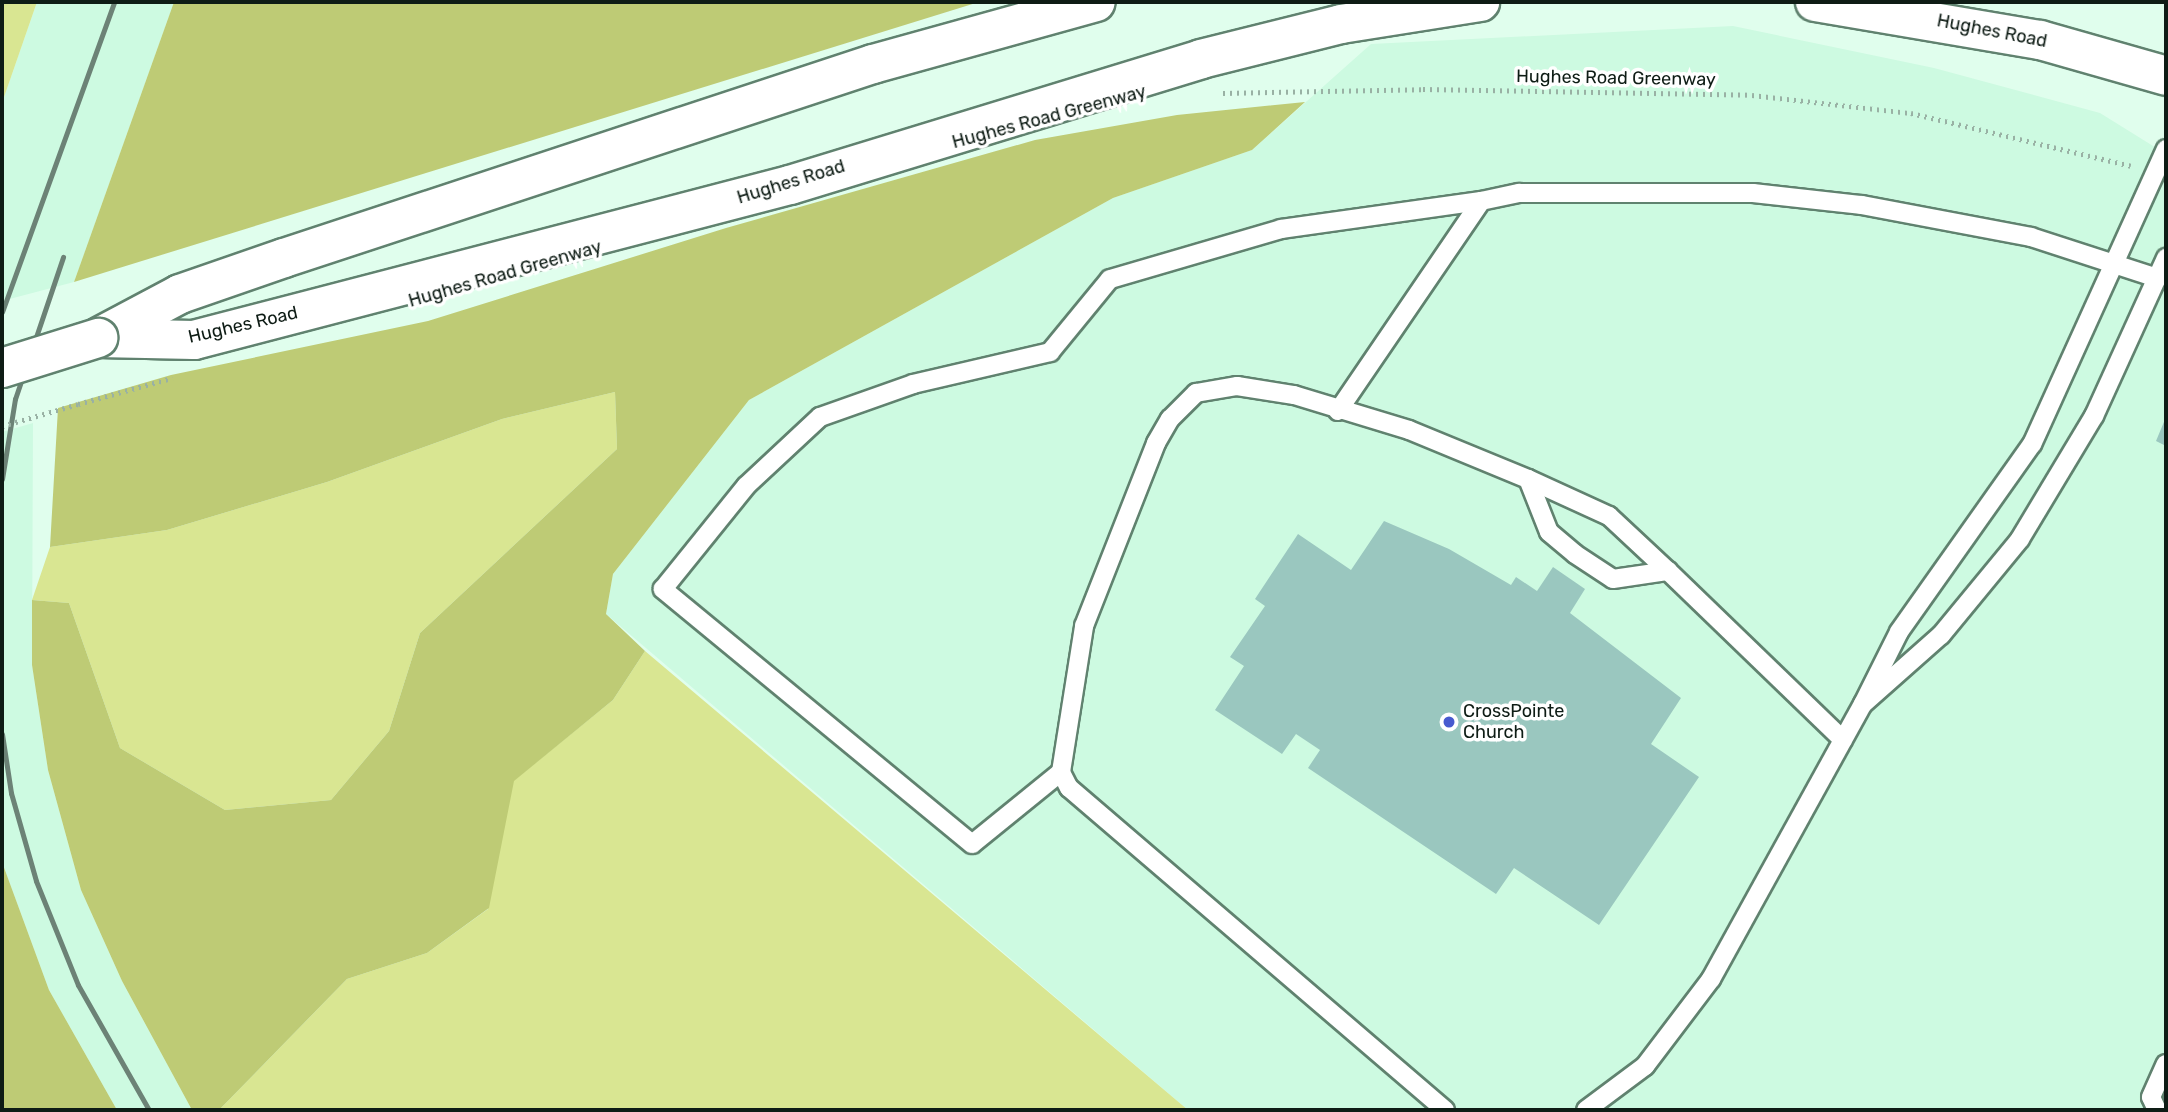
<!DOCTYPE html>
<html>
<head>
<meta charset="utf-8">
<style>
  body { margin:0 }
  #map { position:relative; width:2168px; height:1112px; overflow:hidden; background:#e0feed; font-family:Rubik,sans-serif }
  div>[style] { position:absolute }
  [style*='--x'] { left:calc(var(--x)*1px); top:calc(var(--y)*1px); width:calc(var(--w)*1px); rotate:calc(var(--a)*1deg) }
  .built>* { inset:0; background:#cdfae1 }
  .green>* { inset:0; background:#d9e692 }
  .forest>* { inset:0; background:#becb75 }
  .building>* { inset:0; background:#9ac7bf }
  .path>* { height:4.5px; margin-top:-2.25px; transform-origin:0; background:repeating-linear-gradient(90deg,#99b1a4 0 2px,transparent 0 7px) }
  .roads { filter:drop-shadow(2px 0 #60826f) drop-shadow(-2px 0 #60826f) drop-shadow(0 2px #60826f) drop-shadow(0 -2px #60826f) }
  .service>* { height:18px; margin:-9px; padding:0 9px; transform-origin:9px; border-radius:9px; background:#fff }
  .secondary>* { height:38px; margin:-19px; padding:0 19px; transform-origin:19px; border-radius:19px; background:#fff }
  .rail>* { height:5px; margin:-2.5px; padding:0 2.5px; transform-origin:2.5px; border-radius:2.5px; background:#6c8276 }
  .path-bridge>* { height:4.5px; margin-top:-2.25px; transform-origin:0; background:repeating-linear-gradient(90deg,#99b1a4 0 2px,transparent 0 7px) }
  .bridges { filter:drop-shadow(2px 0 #60826f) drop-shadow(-2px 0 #60826f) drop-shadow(0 2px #60826f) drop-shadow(0 -2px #60826f) }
  .secondary-bridge>* { height:38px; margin:-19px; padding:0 19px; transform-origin:19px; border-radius:19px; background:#fff }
  .dots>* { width:19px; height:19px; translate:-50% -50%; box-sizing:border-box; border:4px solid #fff; border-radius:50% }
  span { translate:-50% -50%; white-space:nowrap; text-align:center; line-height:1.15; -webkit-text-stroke:7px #fff; paint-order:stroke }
  .street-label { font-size:18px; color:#0e1c15 }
  .poi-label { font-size:18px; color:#0e1c15 }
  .left { translate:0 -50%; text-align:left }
  .frame { position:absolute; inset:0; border:4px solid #0e1c15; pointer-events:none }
</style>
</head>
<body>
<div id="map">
  <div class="built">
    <i style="clip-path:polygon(37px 2px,174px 2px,74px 282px,2px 301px,2px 103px)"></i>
    <i style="clip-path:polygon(1733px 26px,1934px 68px,2100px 113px,2166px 154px,2166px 1110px,1188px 1110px,606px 614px,613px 574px,749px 400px,1113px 198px,1252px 150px,1371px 44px)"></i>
    <i style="clip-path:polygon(33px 423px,32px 665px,48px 770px,81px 890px,122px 981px,192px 1110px,117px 1110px,49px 990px,2px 862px,2px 432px)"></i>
  </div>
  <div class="green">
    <i style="clip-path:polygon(2px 2px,37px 2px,2px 103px)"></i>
    <i style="clip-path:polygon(615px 392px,617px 449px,420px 633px,389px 731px,331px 800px,225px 810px,120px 748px,69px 603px,32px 600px,50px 547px,167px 530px,327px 482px,502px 419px)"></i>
    <i style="clip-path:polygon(645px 651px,1188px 1110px,219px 1110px,347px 979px,427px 953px,488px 909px,513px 781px,613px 700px)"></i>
  </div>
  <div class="forest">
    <i style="clip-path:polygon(174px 2px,979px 2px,74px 282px)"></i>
    <i style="clip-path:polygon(1305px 102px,1252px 150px,1113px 198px,749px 400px,613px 574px,606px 614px,645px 651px,613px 700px,514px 781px,489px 908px,427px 953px,347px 979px,219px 1110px,192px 1110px,122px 981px,81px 890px,48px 770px,32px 665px,32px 600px,69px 603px,120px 748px,225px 810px,331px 800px,389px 731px,420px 633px,617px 449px,615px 392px,502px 419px,327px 482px,167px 530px,50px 547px,58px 408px,171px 375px,428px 321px,726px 228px,1035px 140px,1177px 115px)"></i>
    <i style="clip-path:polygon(2px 862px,49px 990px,117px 1110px,2px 1110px)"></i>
  </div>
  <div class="building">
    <i style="clip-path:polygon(2166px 417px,2166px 446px,2156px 441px)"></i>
    <i style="clip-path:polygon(1384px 521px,1449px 549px,1511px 585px,1516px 577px,1537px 591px,1553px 567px,1585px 589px,1570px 613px,1681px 698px,1651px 744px,1699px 777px,1599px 925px,1514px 868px,1496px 894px,1308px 768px,1320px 750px,1296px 734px,1282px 754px,1215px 710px,1244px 666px,1230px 657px,1265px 606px,1255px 599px,1298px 534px,1351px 570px)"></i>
  </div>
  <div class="path">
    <i style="--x:1223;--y:93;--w:200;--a:-1.1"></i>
    <i style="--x:1423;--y:89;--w:329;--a:1"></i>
    <i style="--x:1752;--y:95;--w:160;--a:6.5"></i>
    <i style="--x:1911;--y:113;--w:226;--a:13.5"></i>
    <i style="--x:78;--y:404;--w:98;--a:-15.5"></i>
  </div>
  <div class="roads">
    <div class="service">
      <i style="--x:2166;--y:149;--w:324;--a:114.4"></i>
      <i style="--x:2032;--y:444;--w:230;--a:125.3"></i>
      <i style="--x:1899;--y:632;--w:80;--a:116.6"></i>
      <i style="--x:1863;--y:704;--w:104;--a:-41.5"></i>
      <i style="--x:1941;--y:635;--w:124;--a:-50.5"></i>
      <i style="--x:2020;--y:539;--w:144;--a:-59"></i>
      <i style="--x:2094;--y:416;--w:174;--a:-65.5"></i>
      <i style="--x:1338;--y:411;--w:254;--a:-55.7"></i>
      <i style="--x:1481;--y:201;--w:39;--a:-12"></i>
      <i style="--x:1519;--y:193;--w:234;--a:0"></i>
      <i style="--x:1753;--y:193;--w:110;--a:6.3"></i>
      <i style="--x:1862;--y:205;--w:172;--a:10.7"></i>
      <i style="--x:2031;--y:237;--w:133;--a:18"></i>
      <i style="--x:1528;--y:479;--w:89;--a:24.6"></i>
      <i style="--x:1609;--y:516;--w:81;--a:43"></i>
      <i style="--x:1061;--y:772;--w:114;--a:141"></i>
      <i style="--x:972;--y:844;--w:401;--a:-140.5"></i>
      <i style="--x:663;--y:589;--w:132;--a:-51.1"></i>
      <i style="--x:746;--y:486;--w:101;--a:-43"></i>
      <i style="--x:820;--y:417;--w:99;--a:-19.5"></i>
      <i style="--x:913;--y:384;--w:141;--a:-13.1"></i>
      <i style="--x:1050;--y:352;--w:94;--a:-50.6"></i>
      <i style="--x:1110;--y:279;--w:178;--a:-16.3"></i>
      <i style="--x:1281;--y:229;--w:202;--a:-8"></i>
      <i style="--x:1445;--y:1110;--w:495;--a:-139.4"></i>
      <i style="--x:1069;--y:788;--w:18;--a:-117"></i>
      <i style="--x:1061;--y:772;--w:148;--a:-81"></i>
      <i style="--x:1084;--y:626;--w:197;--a:-68.5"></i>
      <i style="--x:1156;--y:443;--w:28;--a:-60"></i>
      <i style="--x:1170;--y:419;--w:37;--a:-45"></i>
      <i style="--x:1196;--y:393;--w:42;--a:-9.7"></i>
      <i style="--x:1237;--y:386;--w:58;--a:9"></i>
      <i style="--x:1294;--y:395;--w:120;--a:16.9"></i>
      <i style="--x:1409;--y:430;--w:129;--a:22.4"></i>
      <i style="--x:1528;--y:479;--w:57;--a:68.4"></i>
      <i style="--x:1549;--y:532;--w:34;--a:40"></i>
      <i style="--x:1575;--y:554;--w:45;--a:33.3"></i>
      <i style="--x:1613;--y:579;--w:56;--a:-8.3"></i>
      <i style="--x:1668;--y:571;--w:243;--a:44"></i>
      <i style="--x:1586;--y:1110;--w:74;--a:-36.7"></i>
      <i style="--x:1645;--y:1066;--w:109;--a:-52.8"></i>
      <i style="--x:1711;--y:979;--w:314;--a:-61.1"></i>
      <i style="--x:2157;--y:1110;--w:14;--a:-115"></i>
      <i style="--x:2151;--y:1097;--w:36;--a:-66"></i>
    </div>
    <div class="secondary">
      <i style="--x:1815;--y:2;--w:228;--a:9.6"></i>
      <i style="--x:2040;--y:40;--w:131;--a:15.9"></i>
      <i style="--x:101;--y:336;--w:89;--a:-28"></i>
      <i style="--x:180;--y:294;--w:110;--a:-19.1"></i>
      <i style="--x:284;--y:258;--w:620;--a:-18.23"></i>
      <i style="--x:873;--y:64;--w:231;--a:-15.5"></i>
      <i style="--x:98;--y:338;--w:96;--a:1.2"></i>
      <i style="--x:194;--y:340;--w:616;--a:-14.58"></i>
      <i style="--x:790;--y:185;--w:430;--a:-17"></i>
      <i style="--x:1201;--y:59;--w:144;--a:-14"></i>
      <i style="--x:1341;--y:24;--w:141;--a:-9"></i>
    </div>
  </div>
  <div class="rail">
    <i style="--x:2;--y:312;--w:330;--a:-70.1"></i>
    <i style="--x:2;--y:479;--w:81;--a:-80.8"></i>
    <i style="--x:15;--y:399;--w:150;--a:-71.3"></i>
    <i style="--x:2;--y:734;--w:60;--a:81.3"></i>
    <i style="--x:11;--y:793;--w:91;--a:74.1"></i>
    <i style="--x:36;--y:881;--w:112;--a:68"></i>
    <i style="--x:78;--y:985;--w:144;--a:60.4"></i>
  </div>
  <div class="path-bridge">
    <i style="--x:2;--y:426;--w:79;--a:-16.1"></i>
  </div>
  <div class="bridges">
    <div class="secondary-bridge">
      <i style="--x:2;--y:368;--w:101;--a:-17.4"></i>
    </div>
  </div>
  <div class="dots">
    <i style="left:1449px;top:722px;background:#475acf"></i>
  </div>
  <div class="street-label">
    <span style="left:1992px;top:31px;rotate:11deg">Hughes Road</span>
    <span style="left:1616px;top:78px;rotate:1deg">Hughes Road Greenway</span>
    <span style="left:1049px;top:117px;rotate:-15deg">Hughes Road Greenway</span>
    <span style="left:791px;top:182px;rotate:-17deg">Hughes Road</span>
    <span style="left:505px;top:274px;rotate:-16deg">Hughes Road Greenway</span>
    <span style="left:243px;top:325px;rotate:-13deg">Hughes Road</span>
  </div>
  <div class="poi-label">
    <span class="left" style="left:1463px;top:722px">CrossPointe<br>Church</span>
  </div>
  <div class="frame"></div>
</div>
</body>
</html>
